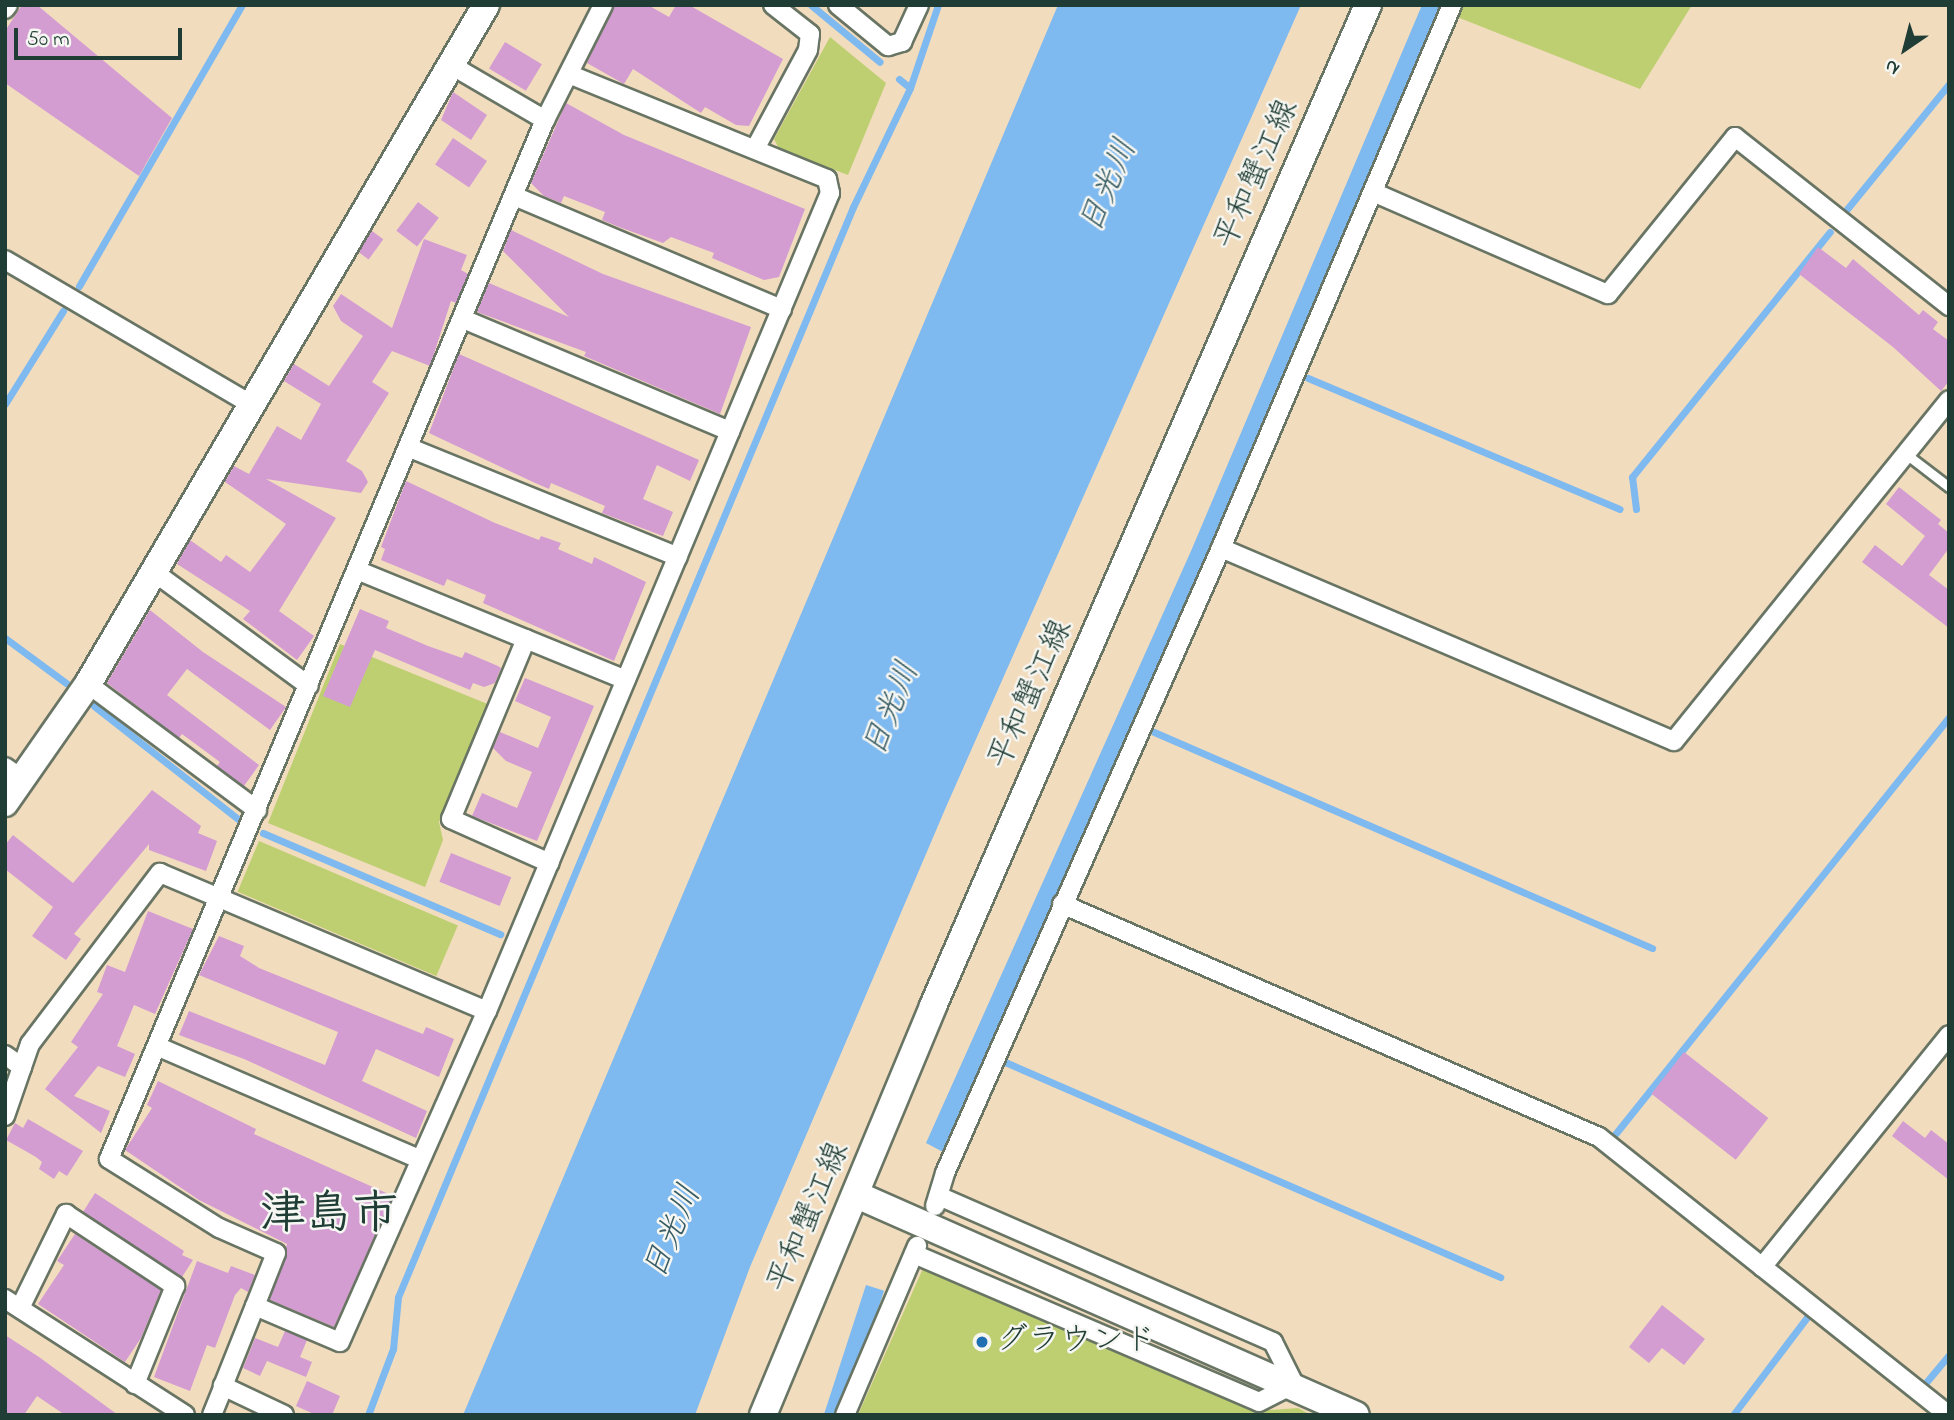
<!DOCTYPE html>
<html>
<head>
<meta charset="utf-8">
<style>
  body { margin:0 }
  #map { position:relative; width:1954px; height:1420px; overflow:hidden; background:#f2dcbe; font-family:"Indie Flower","Klee One",sans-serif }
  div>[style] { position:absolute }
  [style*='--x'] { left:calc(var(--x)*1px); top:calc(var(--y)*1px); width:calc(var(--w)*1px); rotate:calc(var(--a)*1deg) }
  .green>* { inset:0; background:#becf72; transform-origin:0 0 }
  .water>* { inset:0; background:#7eb9ef; transform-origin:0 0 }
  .stream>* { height:7px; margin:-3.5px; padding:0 3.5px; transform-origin:3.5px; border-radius:3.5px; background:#7eb9ef }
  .building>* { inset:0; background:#d39dd2; transform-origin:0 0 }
  .roads { filter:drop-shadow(2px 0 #697564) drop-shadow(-2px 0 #697564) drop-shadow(0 2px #697564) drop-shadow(0 -2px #697564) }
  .lane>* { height:9px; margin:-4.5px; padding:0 4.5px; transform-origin:4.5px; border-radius:4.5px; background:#fff }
  .street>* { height:18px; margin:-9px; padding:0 9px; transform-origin:9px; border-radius:9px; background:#fff }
  .secondary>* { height:26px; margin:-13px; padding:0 13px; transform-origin:13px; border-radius:13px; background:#fff }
  .dots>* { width:19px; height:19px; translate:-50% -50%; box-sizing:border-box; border:4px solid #f6f6f2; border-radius:50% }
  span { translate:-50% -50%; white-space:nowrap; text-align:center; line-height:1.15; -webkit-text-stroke:5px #f6f6f2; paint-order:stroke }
  .street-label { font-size:32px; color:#1f3d34 }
  .poi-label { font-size:32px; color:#1f3d34 }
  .left { translate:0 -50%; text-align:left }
  .water-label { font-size:33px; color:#375c63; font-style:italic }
  .town-label { font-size:46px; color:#1f3d34; font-weight:700 }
  .frame { position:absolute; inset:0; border:7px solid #1f3d34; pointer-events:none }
  .north { position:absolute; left:1870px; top:14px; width:70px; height:70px; -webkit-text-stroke:5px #f6f6f2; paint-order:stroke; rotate:215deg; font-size:19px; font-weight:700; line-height:28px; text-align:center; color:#1f3d34 }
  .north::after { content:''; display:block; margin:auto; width:24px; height:32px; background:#1f3d34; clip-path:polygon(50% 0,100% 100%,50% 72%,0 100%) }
  .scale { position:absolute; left:14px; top:28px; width:168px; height:32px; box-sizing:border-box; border:4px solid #1f3d34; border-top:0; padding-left:9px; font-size:21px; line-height:24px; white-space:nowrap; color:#1f3d34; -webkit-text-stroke:5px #f6f6f2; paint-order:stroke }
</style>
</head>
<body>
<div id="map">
  <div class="green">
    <i style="clip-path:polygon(1462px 5px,1692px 5px,1640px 89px,1457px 17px)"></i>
    <i style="clip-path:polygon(830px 37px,886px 83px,848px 175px,779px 149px,774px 139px)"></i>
    <i style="clip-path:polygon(340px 644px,490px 705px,439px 822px,443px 840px,425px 887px,268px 823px)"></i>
    <i style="left:259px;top:841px;width:216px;height:55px;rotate:23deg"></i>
    <i style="clip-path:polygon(924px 1266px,1255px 1411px,1298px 1408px,1311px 1415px,858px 1415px)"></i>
  </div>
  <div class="water">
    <i style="clip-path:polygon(1058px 5px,1301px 5px,946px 807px,750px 1267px,695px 1415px,463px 1415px)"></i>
    <i style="clip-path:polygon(1422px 5px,1443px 5px,1224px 520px,943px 1152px,926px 1143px,1191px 551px)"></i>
    <i style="left:866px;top:1285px;width:19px;height:142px;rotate:18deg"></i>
  </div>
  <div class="stream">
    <i style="--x:811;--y:5;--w:89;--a:39.6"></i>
    <i style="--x:899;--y:79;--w:14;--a:39"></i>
    <i style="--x:1847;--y:209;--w:161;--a:-50.8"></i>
    <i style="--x:79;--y:286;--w:325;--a:-59.9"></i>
    <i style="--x:1308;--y:378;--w:338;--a:22.8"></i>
    <i style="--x:5;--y:404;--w:110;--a:-58.1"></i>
    <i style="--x:1636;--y:509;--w:32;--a:-97"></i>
    <i style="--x:1632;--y:477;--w:315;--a:-51.1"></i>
    <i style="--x:5;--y:638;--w:76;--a:36.4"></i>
    <i style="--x:94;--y:706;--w:183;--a:38.1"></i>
    <i style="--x:1154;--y:732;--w:543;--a:23.45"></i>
    <i style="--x:263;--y:833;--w:258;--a:23.1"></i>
    <i style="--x:1005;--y:1062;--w:540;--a:23.48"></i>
    <i style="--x:1617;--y:1142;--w:6;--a:-141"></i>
    <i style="--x:1612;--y:1138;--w:539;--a:-51.32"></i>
    <i style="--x:1923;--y:1386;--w:40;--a:-50"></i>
    <i style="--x:368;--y:1415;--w:71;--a:-69.3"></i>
    <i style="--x:393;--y:1349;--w:52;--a:-84.5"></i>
    <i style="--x:398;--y:1297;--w:1181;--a:-67.34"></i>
    <i style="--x:853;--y:207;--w:132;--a:-64.4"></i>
    <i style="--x:910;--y:88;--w:88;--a:-71.4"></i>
    <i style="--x:1733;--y:1415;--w:124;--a:-52.9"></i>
  </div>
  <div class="building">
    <i style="clip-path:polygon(22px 5px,37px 5px,172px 118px,139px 176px,5px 83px,5px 31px)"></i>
    <i style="clip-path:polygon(614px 5px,648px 5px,669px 17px,676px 5px,689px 5px,783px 59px,749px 126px,736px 125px,705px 107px,701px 113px,633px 69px,624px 84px,587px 63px)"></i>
    <i style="left:505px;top:42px;width:43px;height:31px;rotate:31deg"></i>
    <i style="clip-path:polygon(453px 92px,487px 115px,471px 140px,441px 120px)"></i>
    <i style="clip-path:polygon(566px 103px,624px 135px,805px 209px,779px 277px,764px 280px,712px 258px,714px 253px,671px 237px,663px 243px,619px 227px,602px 220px,605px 212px,564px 196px,561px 203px,544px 196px,531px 183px)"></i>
    <i style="left:453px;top:138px;width:41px;height:32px;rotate:34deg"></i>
    <i style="left:418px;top:202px;width:26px;height:36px;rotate:37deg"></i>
    <i style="clip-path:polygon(511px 230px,603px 274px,751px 327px,720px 414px,584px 356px,586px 352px,477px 312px,489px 283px,569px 317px,503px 251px)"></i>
    <i style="left:372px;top:231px;width:14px;height:25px;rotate:36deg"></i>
    <i style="clip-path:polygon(424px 239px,467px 255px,461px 270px,468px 274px,456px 303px,451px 301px,430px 366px,392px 351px,372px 382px,389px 393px,346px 461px,362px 471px,368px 482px,361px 493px,266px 479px,336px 518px,279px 611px,314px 636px,297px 660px,243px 619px,250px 611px,177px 564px,190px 540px,221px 562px,226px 555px,250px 572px,286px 524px,225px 482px,234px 466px,249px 474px,277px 426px,301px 440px,321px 404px,284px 381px,294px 364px,329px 386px,363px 336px,341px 321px,333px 306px,341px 294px,392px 328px)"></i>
    <i style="clip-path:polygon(1818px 247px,1846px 268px,1853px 259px,1919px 315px,1923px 310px,1938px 322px,1933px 329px,1949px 341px,1949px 381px,1941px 391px,1893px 347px,1799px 274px)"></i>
    <i style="clip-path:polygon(459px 354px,699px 460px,690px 481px,657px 465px,643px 499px,673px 512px,663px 536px,602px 513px,605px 506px,551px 483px,549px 489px,533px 482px,429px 433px)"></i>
    <i style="clip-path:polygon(406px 481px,495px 523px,539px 540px,541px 536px,561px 543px,558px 549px,592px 564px,594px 557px,646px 582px,614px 661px,483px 603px,486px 595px,447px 579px,444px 586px,381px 560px,385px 549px,381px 547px)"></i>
    <i style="clip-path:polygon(1899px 487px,1941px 520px,1938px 524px,1949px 533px,1949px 548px,1929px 575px,1949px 590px,1949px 628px,1862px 562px,1875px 545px,1902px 566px,1925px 536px,1886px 504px)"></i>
    <i style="clip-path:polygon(360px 609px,389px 621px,386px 628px,428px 646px,462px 658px,465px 652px,498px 666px,501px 668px,495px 683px,484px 687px,473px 683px,470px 690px,375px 650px,350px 707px,323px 696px)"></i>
    <i style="clip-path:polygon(150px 610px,203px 652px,286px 707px,270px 730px,187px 669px,167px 695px,259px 765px,244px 786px,217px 766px,220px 762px,182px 734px,179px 738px,107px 683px)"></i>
    <i style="clip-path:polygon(525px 678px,594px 706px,537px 841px,472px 816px,482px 793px,517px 808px,532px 772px,506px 761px,493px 748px,500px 732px,538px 748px,551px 717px,515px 701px)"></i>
    <i style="clip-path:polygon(152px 790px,201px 826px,198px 833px,217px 841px,206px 871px,149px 850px,149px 844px,74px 934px,81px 939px,66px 960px,32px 936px,53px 907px,5px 869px,5px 845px,13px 835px,73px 883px)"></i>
    <i style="left:451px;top:853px;width:65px;height:31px;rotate:22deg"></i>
    <i style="clip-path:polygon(148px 911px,193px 929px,155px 1014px,134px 1005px,117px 1046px,135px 1054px,125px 1077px,98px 1066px,74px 1096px,110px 1111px,101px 1133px,45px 1089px,78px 1047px,71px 1042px,103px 994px,97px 992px,107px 965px,125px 972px)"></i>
    <i style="clip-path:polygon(219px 936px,244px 946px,240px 956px,259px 968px,423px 1034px,426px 1027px,454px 1039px,439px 1077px,376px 1049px,362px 1081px,427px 1111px,416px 1138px,244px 1059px,179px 1035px,189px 1011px,325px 1065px,338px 1032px,199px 975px)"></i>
    <i style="left:1684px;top:1052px;width:107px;height:53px;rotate:38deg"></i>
    <i style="clip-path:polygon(158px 1081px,256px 1129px,254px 1134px,393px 1196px,334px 1327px,270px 1300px,287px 1244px,199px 1200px,125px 1150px,152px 1108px,147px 1105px)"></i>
    <i style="clip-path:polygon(28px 1119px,83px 1151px,67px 1176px,59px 1171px,54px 1179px,39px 1169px,42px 1162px,36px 1157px,6px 1140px,15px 1123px,23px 1128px)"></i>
    <i style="clip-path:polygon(1903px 1121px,1925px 1138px,1931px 1130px,1949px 1144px,1949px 1180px,1892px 1136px)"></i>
    <i style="clip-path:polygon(95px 1193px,184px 1251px,182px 1255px,193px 1260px,182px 1277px,83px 1212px)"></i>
    <i style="clip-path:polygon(75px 1234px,161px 1290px,141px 1338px,125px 1362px,38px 1304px,64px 1265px,57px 1261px)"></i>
    <i style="clip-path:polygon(197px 1261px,228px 1273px,231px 1266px,255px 1275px,248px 1292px,241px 1288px,235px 1295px,215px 1348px,207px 1345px,190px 1391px,154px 1377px)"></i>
    <i style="clip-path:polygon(1662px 1305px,1705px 1339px,1684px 1365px,1662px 1348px,1649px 1363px,1629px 1347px)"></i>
    <i style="clip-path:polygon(285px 1331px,307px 1340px,300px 1357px,312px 1362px,306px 1377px,267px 1361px,260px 1376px,243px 1368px,255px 1338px,278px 1347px)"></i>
    <i style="clip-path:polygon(5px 1335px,39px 1357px,118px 1415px,65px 1415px,37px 1396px,24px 1415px,5px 1415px)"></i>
    <i style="clip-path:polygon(307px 1381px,340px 1396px,332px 1415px,316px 1415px,296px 1406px)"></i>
  </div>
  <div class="roads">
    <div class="lane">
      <i style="--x:1906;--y:454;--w:54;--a:37.5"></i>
    </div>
    <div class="street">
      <i style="--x:838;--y:5;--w:65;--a:39.4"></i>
      <i style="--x:888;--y:46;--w:15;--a:-16"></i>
      <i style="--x:902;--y:42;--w:41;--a:-65.3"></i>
      <i style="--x:5;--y:9;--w:5;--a:-53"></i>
      <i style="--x:451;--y:65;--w:109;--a:30.3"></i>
      <i style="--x:755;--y:149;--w:112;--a:-61.8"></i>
      <i style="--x:808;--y:50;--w:16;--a:-83"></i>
      <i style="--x:810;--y:34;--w:47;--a:-141.9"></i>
      <i style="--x:1373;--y:192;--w:256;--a:23.5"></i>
      <i style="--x:1608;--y:294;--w:202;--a:-51"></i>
      <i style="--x:1735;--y:137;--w:273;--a:38.3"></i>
      <i style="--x:514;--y:196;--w:291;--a:22.9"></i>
      <i style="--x:5;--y:260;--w:286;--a:30.4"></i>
      <i style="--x:463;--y:319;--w:290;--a:22.8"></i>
      <i style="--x:410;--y:448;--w:289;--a:22.1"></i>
      <i style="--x:1221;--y:548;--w:492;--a:23.1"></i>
      <i style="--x:1674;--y:741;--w:438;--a:-51.1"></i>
      <i style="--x:359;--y:571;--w:288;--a:22.2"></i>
      <i style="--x:154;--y:572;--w:192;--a:36.3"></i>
      <i style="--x:526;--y:639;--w:195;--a:112.6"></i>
      <i style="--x:451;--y:819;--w:108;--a:24"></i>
      <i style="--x:88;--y:684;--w:211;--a:36.7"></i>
      <i style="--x:5;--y:767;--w:21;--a:35"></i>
      <i style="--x:1062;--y:904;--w:585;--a:23.46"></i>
      <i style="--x:1599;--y:1137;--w:446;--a:38.5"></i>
      <i style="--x:159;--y:1047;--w:283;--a:23.3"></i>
      <i style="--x:5;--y:1055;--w:21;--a:35"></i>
      <i style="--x:5;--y:1116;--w:76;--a:-70.9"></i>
      <i style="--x:30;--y:1044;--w:215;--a:-52.8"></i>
      <i style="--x:160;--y:873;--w:355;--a:22.9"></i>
      <i style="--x:935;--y:1206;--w:34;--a:-73"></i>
      <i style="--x:945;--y:1173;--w:683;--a:-66.17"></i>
      <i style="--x:1221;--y:548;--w:590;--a:-66.95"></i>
      <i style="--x:914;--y:1254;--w:375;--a:23.2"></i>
      <i style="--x:1259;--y:1402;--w:39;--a:-27"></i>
      <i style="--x:1294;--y:1384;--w:47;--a:-116.6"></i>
      <i style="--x:1273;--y:1342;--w:365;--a:-156.4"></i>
      <i style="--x:1762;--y:1267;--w:298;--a:-51.1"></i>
      <i style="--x:5;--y:1299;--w:214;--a:32.8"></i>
      <i style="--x:255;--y:1306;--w:57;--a:-68.4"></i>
      <i style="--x:276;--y:1253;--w:62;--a:-156.3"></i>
      <i style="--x:219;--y:1228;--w:130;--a:-147.9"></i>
      <i style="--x:109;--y:1159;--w:1127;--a:-67.24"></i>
      <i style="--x:545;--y:120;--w:129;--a:-63.2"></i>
      <i style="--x:20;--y:1308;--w:105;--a:-63.9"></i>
      <i style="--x:66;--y:1214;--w:131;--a:33.4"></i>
      <i style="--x:175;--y:1286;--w:106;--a:112.2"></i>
      <i style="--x:212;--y:1415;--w:31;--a:-68"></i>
      <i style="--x:284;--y:1415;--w:68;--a:-154.6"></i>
      <i style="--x:223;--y:1386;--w:86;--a:-68.2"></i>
      <i style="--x:255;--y:1306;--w:92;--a:23"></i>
      <i style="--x:340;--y:1342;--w:362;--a:-66.1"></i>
      <i style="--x:487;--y:1011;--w:887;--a:-67.25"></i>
      <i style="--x:830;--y:193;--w:14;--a:-102"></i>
      <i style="--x:827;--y:179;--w:279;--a:-157.9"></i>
      <i style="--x:845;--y:1415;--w:184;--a:-66.9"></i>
    </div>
    <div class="secondary">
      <i style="--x:5;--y:803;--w:145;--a:-55.1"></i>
      <i style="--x:88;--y:684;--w:787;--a:-59.62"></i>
      <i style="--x:857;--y:1195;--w:545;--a:23.79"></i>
      <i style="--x:763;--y:1415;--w:443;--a:-67.4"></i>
      <i style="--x:933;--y:1006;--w:1091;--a:-66.51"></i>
    </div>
  </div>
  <div class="dots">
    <i style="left:982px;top:1342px;background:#1f6fb2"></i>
  </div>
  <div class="street-label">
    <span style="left:1258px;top:175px;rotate:-66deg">平和蟹江線</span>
    <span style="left:1032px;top:695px;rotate:-66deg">平和蟹江線</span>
    <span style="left:810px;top:1218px;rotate:-67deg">平和蟹江線</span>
  </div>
  <div class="poi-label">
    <span class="left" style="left:996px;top:1342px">グラウンド</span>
  </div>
  <div class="water-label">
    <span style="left:1110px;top:187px;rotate:-67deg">日光川</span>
    <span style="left:893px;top:710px;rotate:-68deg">日光川</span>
    <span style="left:674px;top:1233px;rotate:-67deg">日光川</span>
  </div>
  <div class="town-label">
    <span style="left:329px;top:1216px">津島市</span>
  </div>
  <div class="frame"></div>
  <div class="north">N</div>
  <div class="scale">50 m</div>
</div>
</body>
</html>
